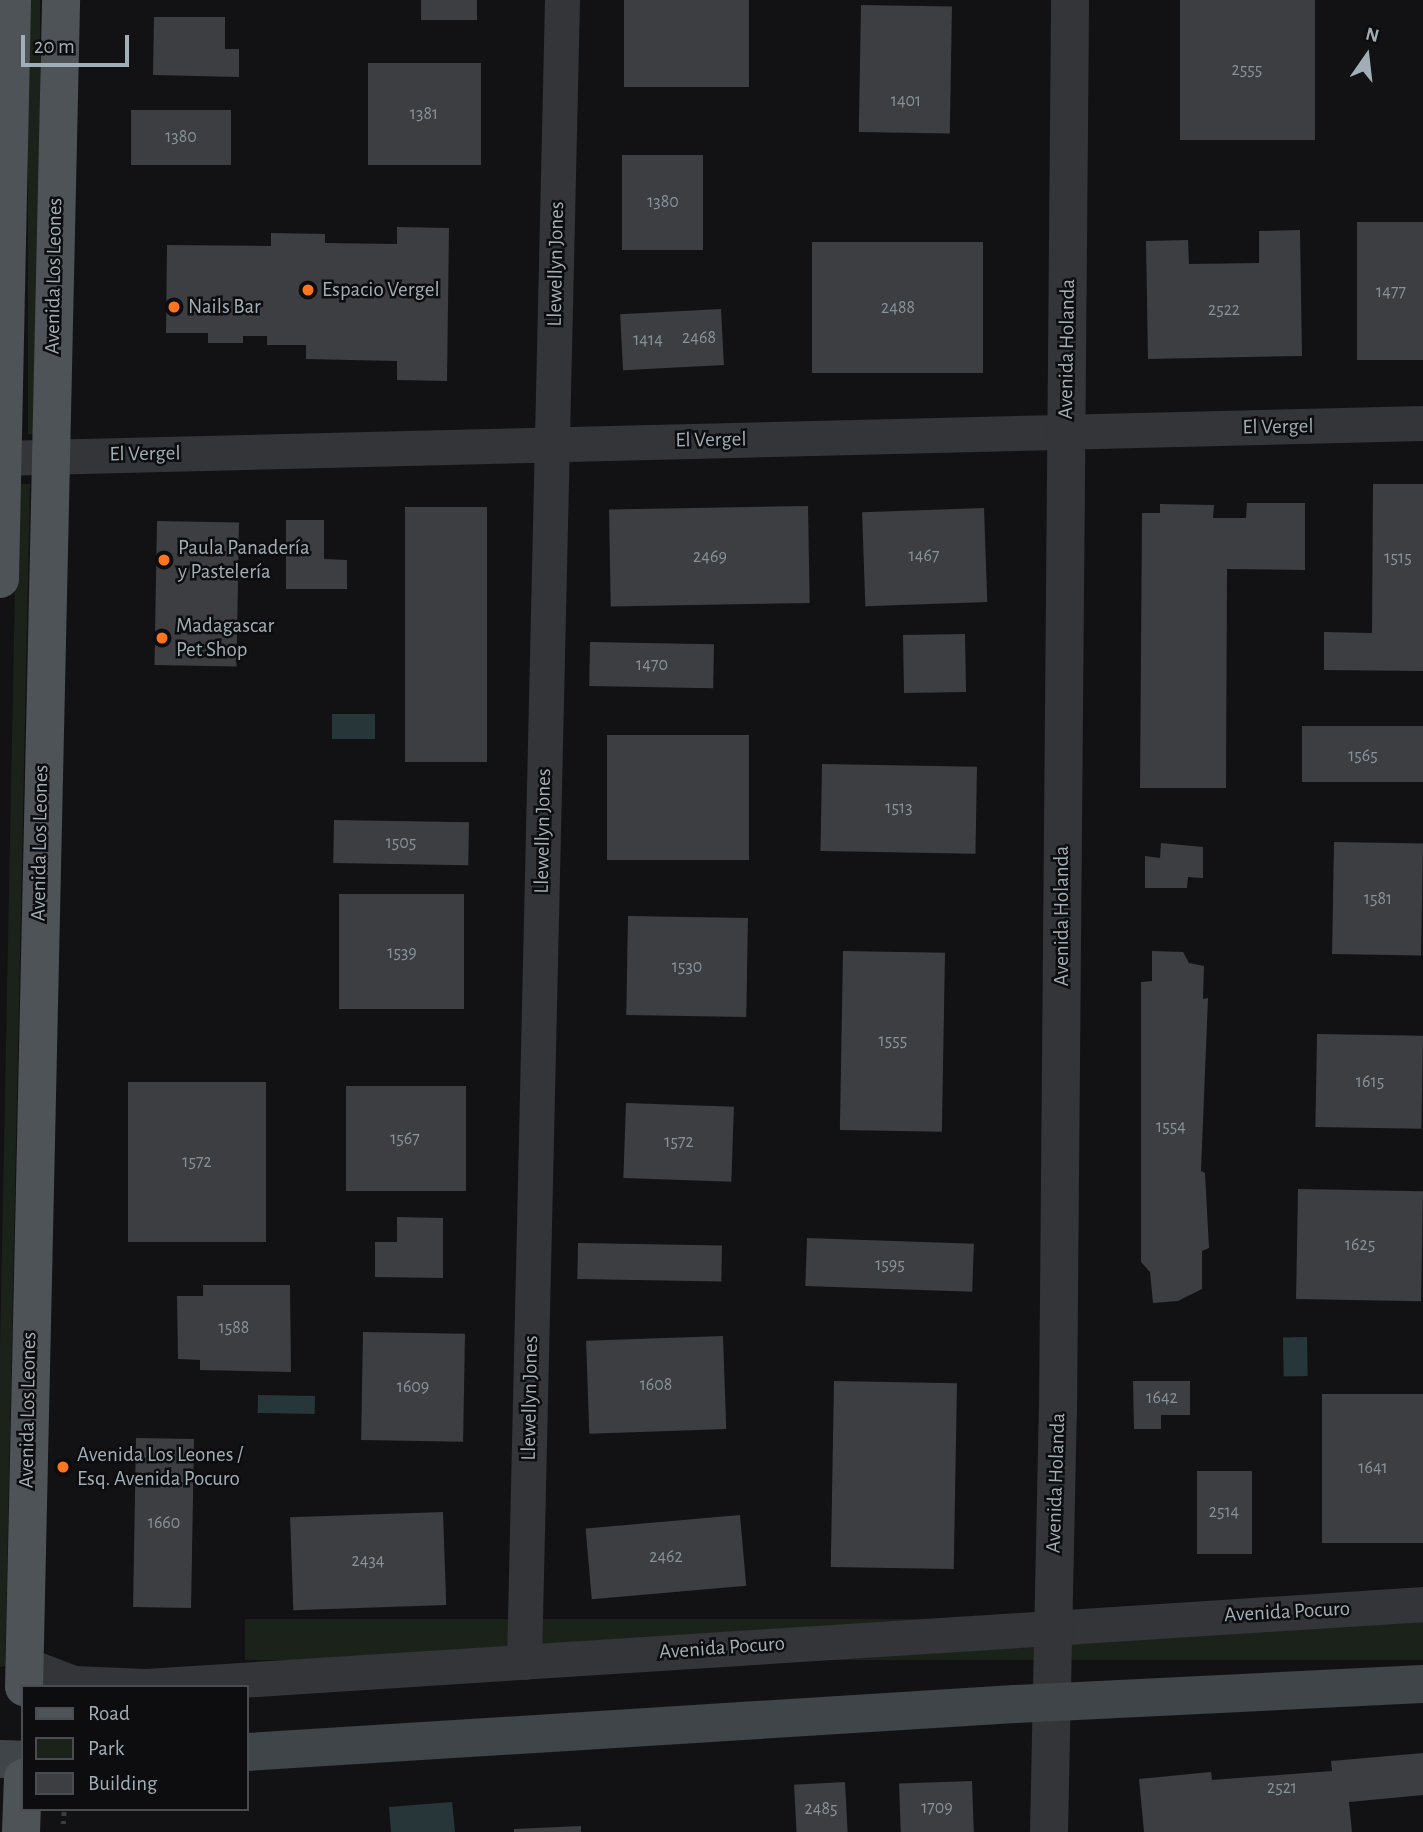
<!DOCTYPE html>
<html>
<head>
<meta charset="utf-8">
<style>
  body { margin:0 }
  #map { position:relative; width:1423px; height:1832px; overflow:hidden; background:#121214; font-family:"Alegreya Sans",sans-serif }
  div>[style] { position:absolute }
  [style*='--x'] { left:calc(var(--x)*1px); top:calc(var(--y)*1px); width:calc(var(--w)*1px); rotate:calc(var(--a)*1deg) }
  .green>* { inset:0; background:#1b221a; transform-origin:0 0 }
  .water>* { inset:0; background:#273638; transform-origin:0 0 }
  .building>* { inset:0; background:#3c3e42; transform-origin:0 0 }
  .path>* { height:4.5px; margin-top:-2.25px; transform-origin:0; background:repeating-linear-gradient(90deg,#393d40 0 3.5px,transparent 0 8.5px) }
  .minor>* { height:35px; margin:-17.5px; padding:0 17.5px; transform-origin:17.5px; border-radius:17.5px; background:#333539 }
  .tertiary>* { height:38px; margin:-19px; padding:0 19px; transform-origin:19px; border-radius:19px; background:#333539 }
  .secondary>* { height:38px; margin:-19px; padding:0 19px; transform-origin:19px; border-radius:19px; background:#404549 }
  .primary>* { height:38px; margin:-19px; padding:0 19px; transform-origin:19px; border-radius:19px; background:#4e5358 }
  .dots>* { width:19px; height:19px; translate:-50% -50%; box-sizing:border-box; border:4px solid #0d0d0f; border-radius:50% }
  span { translate:-50% -50%; white-space:nowrap; text-align:center; line-height:1.15; -webkit-text-stroke:5px #0d0d0f; paint-order:stroke }
  .number-label { font-size:18px; color:#889299 }
  .number-label span { -webkit-text-stroke-width:0 }
  .street-label { font-size:21px; color:#a2aeb6 }
  .poi-label { font-size:21px; color:#a2aeb6 }
  .left { translate:0 -50%; text-align:left }
  .legend { position:absolute; left:21px; top:1685px; width:228px; height:126px; box-sizing:border-box; background:#0d0d0f; border:2px solid #494d52; margin:0; padding:9px 12px; list-style:none; font-size:21px; color:#a2aeb6 }
  .legend li { display:flex; align-items:center; gap:14px; height:35px }
  .legend b { width:35px; border:2px solid #494d52 }
  .north { position:absolute; left:1332px; top:21px; width:70px; height:70px; -webkit-text-stroke:5px #0d0d0f; paint-order:stroke; rotate:14deg; font-size:19px; font-weight:700; line-height:28px; text-align:center; color:#a2aeb6 }
  .north::after { content:''; display:block; margin:auto; width:24px; height:32px; background:#a2aeb6; clip-path:polygon(50% 0,100% 100%,50% 72%,0 100%) }
  .scale { position:absolute; left:21px; top:35px; width:108px; height:32px; box-sizing:border-box; border:4px solid #a2aeb6; border-top:0; padding-left:9px; font-size:21px; line-height:24px; white-space:nowrap; color:#a2aeb6; -webkit-text-stroke:5px #0d0d0f; paint-order:stroke }
</style>
</head>
<body>
<div id="map">
  <div class="green">
    <i style="left:28px;top:0;width:12px;height:434px"></i>
    <i style="clip-path:polygon(17px 484px,30px 484px,5px 1666px,0 1667px,0 1350px)"></i>
    <i style="left:1423px;top:1619px;width:41px;height:1178px;rotate:90deg"></i>
  </div>
  <div class="water">
    <i style="left:332px;top:714px;width:43px;height:25px"></i>
    <i style="left:1307px;top:1337px;width:39px;height:24px;rotate:89deg"></i>
    <i style="left:258px;top:1395px;width:57px;height:18px;rotate:1deg"></i>
    <i style="clip-path:polygon(452px 1802px,455px 1832px,391px 1832px,389px 1807px)"></i>
  </div>
  <div class="building">
    <i style="left:421px;top:0;width:56px;height:20px"></i>
    <i style="left:624px;top:0;width:125px;height:87px"></i>
    <i style="left:1180px;top:0;width:135px;height:140px"></i>
    <i style="left:861px;top:5px;width:91px;height:127px;rotate:1deg"></i>
    <i style="clip-path:polygon(154px 17px,225px 17px,225px 49px,239px 49px,239px 77px,153px 75px)"></i>
    <i style="left:368px;top:63px;width:113px;height:102px"></i>
    <i style="left:131px;top:110px;width:100px;height:55px"></i>
    <i style="left:622px;top:155px;width:81px;height:95px"></i>
    <i style="left:1423px;top:222px;width:138px;height:66px;rotate:90deg"></i>
    <i style="clip-path:polygon(397px 227px,449px 228px,447px 381px,397px 380px,397px 361px,306px 359px,306px 345px,267px 345px,267px 336px,243px 336px,243px 343px,208px 343px,208px 333px,166px 333px,167px 245px,271px 246px,271px 233px,325px 234px,325px 243px,397px 244px)"></i>
    <i style="clip-path:polygon(1300px 230px,1302px 356px,1148px 359px,1146px 241px,1188px 240px,1189px 264px,1259px 263px,1259px 231px)"></i>
    <i style="left:812px;top:242px;width:171px;height:131px"></i>
    <i style="left:721px;top:309px;width:56px;height:101px;rotate:87deg"></i>
    <i style="clip-path:polygon(1373px 484px,1423px 484px,1423px 671px,1324px 670px,1324px 632px,1372px 633px)"></i>
    <i style="clip-path:polygon(1247px 503px,1305px 503px,1305px 570px,1227px 569px,1226px 788px,1140px 788px,1142px 513px,1160px 513px,1160px 504px,1214px 505px,1213px 518px,1246px 518px)"></i>
    <i style="left:808px;top:506px;width:97px;height:199px;rotate:89deg"></i>
    <i style="left:405px;top:507px;width:82px;height:255px"></i>
    <i style="left:984px;top:508px;width:94px;height:122px;rotate:88deg"></i>
    <i style="clip-path:polygon(286px 520px,324px 520px,324px 559px,347px 560px,347px 589px,286px 589px)"></i>
    <i style="left:157px;top:521px;width:82px;height:144px;rotate:1deg"></i>
    <i style="left:965px;top:634px;width:58px;height:62px;rotate:89deg"></i>
    <i style="left:590px;top:642px;width:124px;height:44px;rotate:1deg"></i>
    <i style="left:1423px;top:726px;width:56px;height:121px;rotate:90deg"></i>
    <i style="left:607px;top:735px;width:142px;height:125px"></i>
    <i style="left:822px;top:764px;width:155px;height:87px;rotate:1deg"></i>
    <i style="left:334px;top:820px;width:135px;height:43px;rotate:1deg"></i>
    <i style="left:1334px;top:842px;width:89px;height:112px;rotate:1deg"></i>
    <i style="clip-path:polygon(1161px 843px,1203px 847px,1203px 878px,1188px 877px,1187px 888px,1145px 888px,1145px 856px,1160px 858px)"></i>
    <i style="left:464px;top:894px;width:115px;height:125px;rotate:90deg"></i>
    <i style="left:628px;top:916px;width:120px;height:99px;rotate:1deg"></i>
    <i style="left:843px;top:951px;width:102px;height:179px;rotate:1deg"></i>
    <i style="clip-path:polygon(1152px 951px,1183px 952px,1189px 963px,1204px 966px,1203px 999px,1208px 998px,1201px 1171px,1205px 1173px,1209px 1248px,1202px 1251px,1202px 1289px,1178px 1301px,1153px 1303px,1150px 1272px,1141px 1262px,1141px 982px,1152px 981px)"></i>
    <i style="left:1317px;top:1034px;width:106px;height:93px;rotate:1deg"></i>
    <i style="left:128px;top:1082px;width:138px;height:160px"></i>
    <i style="left:346px;top:1086px;width:120px;height:105px"></i>
    <i style="left:626px;top:1103px;width:108px;height:75px;rotate:2deg"></i>
    <i style="left:1298px;top:1189px;width:125px;height:110px;rotate:1deg"></i>
    <i style="clip-path:polygon(397px 1217px,443px 1218px,443px 1278px,375px 1277px,375px 1242px,397px 1242px)"></i>
    <i style="left:807px;top:1238px;width:167px;height:48px;rotate:2deg"></i>
    <i style="left:578px;top:1243px;width:144px;height:36px;rotate:1deg"></i>
    <i style="clip-path:polygon(203px 1285px,290px 1285px,291px 1372px,200px 1370px,200px 1360px,178px 1359px,177px 1296px,203px 1296px)"></i>
    <i style="left:363px;top:1332px;width:102px;height:108px;rotate:1deg"></i>
    <i style="left:723px;top:1336px;width:93px;height:137px;rotate:88deg"></i>
    <i style="left:834px;top:1381px;width:123px;height:186px;rotate:1deg"></i>
    <i style="clip-path:polygon(1133px 1381px,1190px 1381px,1190px 1415px,1161px 1415px,1161px 1429px,1134px 1429px)"></i>
    <i style="left:1322px;top:1394px;width:101px;height:149px"></i>
    <i style="left:136px;top:1438px;width:58px;height:169px;rotate:1deg"></i>
    <i style="left:1197px;top:1471px;width:55px;height:83px"></i>
    <i style="left:443px;top:1512px;width:93px;height:153px;rotate:88deg"></i>
    <i style="left:740px;top:1515px;width:71px;height:155px;rotate:85deg"></i>
    <i style="clip-path:polygon(1423px 1753px,1423px 1795px,1349px 1802px,1352px 1832px,1144px 1832px,1139px 1779px,1211px 1772px,1212px 1780px,1332px 1771px,1331px 1761px)"></i>
    <i style="left:972px;top:1781px;width:51px;height:73px;rotate:88deg"></i>
    <i style="left:845px;top:1782px;width:50px;height:51px;rotate:87deg"></i>
    <i style="clip-path:polygon(581px 1826px,581px 1832px,514px 1832px,514px 1829px)"></i>
  </div>
  <div class="path">
    <i style="--x:63;--y:1824;--w:15;--a:-86"></i>
  </div>
  <div class="minor">
    <i style="--x:0;--y:458;--w:1423;--a:-1.41"></i>
    <i style="--x:524;--y:1662;--w:1662;--a:-88.69"></i>
    <i style="--x:24;--y:1664;--w:53;--a:21.2"></i>
    <i style="--x:73;--y:1683;--w:73;--a:2.4"></i>
    <i style="--x:146;--y:1686;--w:1280;--a:-3.67"></i>
  </div>
  <div class="tertiary">
    <i style="--x:1049;--y:1832;--w:420;--a:-88.8"></i>
    <i style="--x:1058;--y:1412;--w:1412;--a:-89.51"></i>
  </div>
  <div class="secondary">
    <i style="--x:247;--y:1752;--w:769;--a:-3.58"></i>
    <i style="--x:1015;--y:1704;--w:408;--a:-2.8"></i>
    <i style="--x:0;--y:1759;--w:23;--a:2"></i>
  </div>
  <div class="primary">
    <i style="--x:0;--y:579;--w:579;--a:-88.81"></i>
    <i style="--x:24;--y:1687;--w:1687;--a:-88.74"></i>
    <i style="--x:21;--y:1832;--w:54;--a:-87.9"></i>
  </div>
  <div class="dots">
    <i style="left:308px;top:290px;background:#ff751f"></i>
    <i style="left:174px;top:307px;background:#ff751f"></i>
    <i style="left:164px;top:560px;background:#ff751f"></i>
    <i style="left:162px;top:638px;background:#ff751f"></i>
    <i style="left:63px;top:1467px;background:#ff751f"></i>
  </div>
  <div class="number-label">
    <span style="left:1247px;top:70px">2555</span>
    <span style="left:906px;top:101px">1401</span>
    <span style="left:424px;top:114px">1381</span>
    <span style="left:181px;top:137px">1380</span>
    <span style="left:663px;top:202px">1380</span>
    <span style="left:1391px;top:292px">1477</span>
    <span style="left:898px;top:308px">2488</span>
    <span style="left:1224px;top:310px">2522</span>
    <span style="left:699px;top:338px">2468</span>
    <span style="left:648px;top:340px">1414</span>
    <span style="left:924px;top:556px">1467</span>
    <span style="left:710px;top:557px">2469</span>
    <span style="left:1398px;top:558px">1515</span>
    <span style="left:652px;top:665px">1470</span>
    <span style="left:1363px;top:756px">1565</span>
    <span style="left:899px;top:808px">1513</span>
    <span style="left:401px;top:843px">1505</span>
    <span style="left:1378px;top:899px">1581</span>
    <span style="left:402px;top:953px">1539</span>
    <span style="left:687px;top:967px">1530</span>
    <span style="left:893px;top:1041px">1555</span>
    <span style="left:1370px;top:1082px">1615</span>
    <span style="left:1171px;top:1127px">1554</span>
    <span style="left:405px;top:1139px">1567</span>
    <span style="left:679px;top:1142px">1572</span>
    <span style="left:197px;top:1162px">1572</span>
    <span style="left:1360px;top:1245px">1625</span>
    <span style="left:890px;top:1265px">1595</span>
    <span style="left:234px;top:1328px">1588</span>
    <span style="left:656px;top:1385px">1608</span>
    <span style="left:413px;top:1387px">1609</span>
    <span style="left:1162px;top:1398px">1642</span>
    <span style="left:1373px;top:1468px">1641</span>
    <span style="left:1224px;top:1512px">2514</span>
    <span style="left:164px;top:1523px">1660</span>
    <span style="left:666px;top:1557px">2462</span>
    <span style="left:368px;top:1561px">2434</span>
    <span style="left:1282px;top:1788px">2521</span>
    <span style="left:937px;top:1808px">1709</span>
    <span style="left:821px;top:1809px">2485</span>
  </div>
  <div class="street-label">
    <span style="left:556px;top:264px;rotate:-89deg">Llewellyn Jones</span>
    <span style="left:54px;top:276px;rotate:-89deg">Avenida Los Leones</span>
    <span style="left:1067px;top:349px;rotate:-89deg">Avenida Holanda</span>
    <span style="left:1278px;top:427px;rotate:-1deg">El Vergel</span>
    <span style="left:711px;top:440px;rotate:-1deg">El Vergel</span>
    <span style="left:145px;top:454px;rotate:-1deg">El Vergel</span>
    <span style="left:543px;top:831px;rotate:-89deg">Llewellyn Jones</span>
    <span style="left:40px;top:843px;rotate:-89deg">Avenida Los Leones</span>
    <span style="left:1062px;top:916px;rotate:-90deg">Avenida Holanda</span>
    <span style="left:530px;top:1398px;rotate:-89deg">Llewellyn Jones</span>
    <span style="left:28px;top:1410px;rotate:-89deg">Avenida Los Leones</span>
    <span style="left:1056px;top:1483px;rotate:-88deg">Avenida Holanda</span>
    <span style="left:1287px;top:1612px;rotate:-3deg">Avenida Pocuro</span>
    <span style="left:722px;top:1648px;rotate:-4deg">Avenida Pocuro</span>
  </div>
  <div class="poi-label">
    <span class="left" style="left:322px;top:290px">Espacio Vergel</span>
    <span class="left" style="left:188px;top:307px">Nails Bar</span>
    <span class="left" style="left:178px;top:560px">Paula Panadería<br>y Pastelería</span>
    <span class="left" style="left:176px;top:638px">Madagascar<br>Pet Shop</span>
    <span class="left" style="left:77px;top:1467px">Avenida Los Leones /<br>Esq. Avenida Pocuro</span>
  </div>
  <ul class="legend">
  <li><b style="height:9px;background:#4e5358"></b>Road</li>
  <li><b style="height:19px;background:#1b221a"></b>Park</li>
  <li><b style="height:19px;background:#3c3e42"></b>Building</li>
  </ul>
  <div class="north">N</div>
  <div class="scale">20 m</div>
</div>
</body>
</html>
